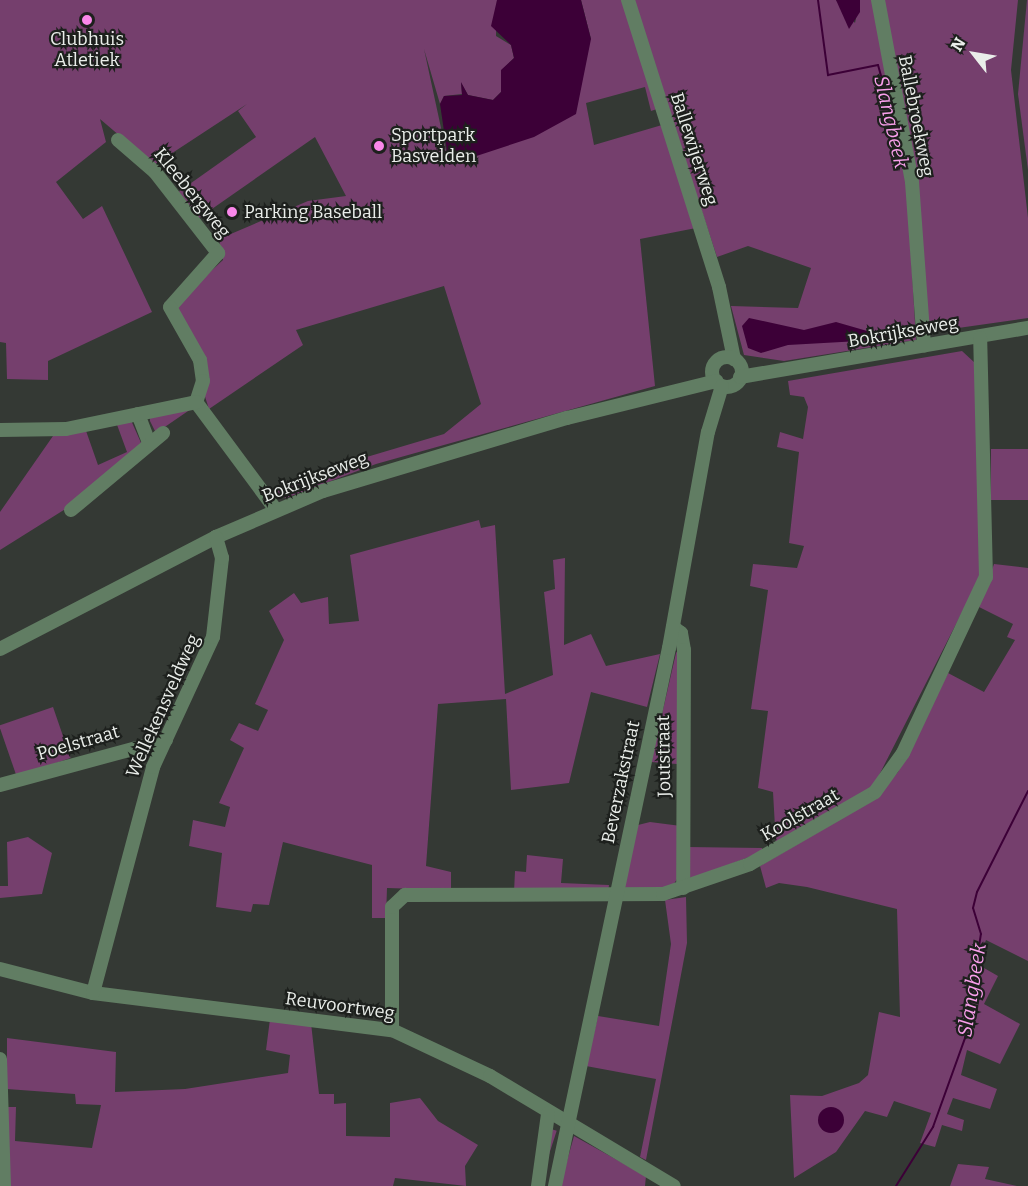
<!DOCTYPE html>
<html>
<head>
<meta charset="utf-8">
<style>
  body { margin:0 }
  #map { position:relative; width:1028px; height:1186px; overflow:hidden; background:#343934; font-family:Bitter,serif }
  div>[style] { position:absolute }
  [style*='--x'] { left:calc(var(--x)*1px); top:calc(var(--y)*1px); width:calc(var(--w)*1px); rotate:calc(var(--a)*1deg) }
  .green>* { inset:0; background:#753f6d; transform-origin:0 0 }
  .water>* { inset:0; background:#3c0037 }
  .round { border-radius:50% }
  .stream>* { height:2px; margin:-1px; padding:0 1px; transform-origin:1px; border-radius:1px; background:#3c0037 }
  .minor>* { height:14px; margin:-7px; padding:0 7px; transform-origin:7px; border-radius:7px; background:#617d63 }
  .minor>.ring { margin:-7px; padding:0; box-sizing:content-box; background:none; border:14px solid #617d63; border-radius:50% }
  .dots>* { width:16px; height:16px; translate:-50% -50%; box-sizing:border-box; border:3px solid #1d201d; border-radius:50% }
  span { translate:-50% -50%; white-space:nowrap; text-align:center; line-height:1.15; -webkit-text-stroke:4.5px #1d201d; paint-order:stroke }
  .poi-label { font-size:18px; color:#eaeeea }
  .left { translate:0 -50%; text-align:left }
  .street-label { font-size:18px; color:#eaeeea }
  .water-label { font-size:20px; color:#f99feb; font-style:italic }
  .north { position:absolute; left:944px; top:24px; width:60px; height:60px; -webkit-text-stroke:4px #1d201d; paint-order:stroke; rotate:301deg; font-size:16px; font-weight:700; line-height:24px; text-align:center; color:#eaeeea }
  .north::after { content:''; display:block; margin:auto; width:21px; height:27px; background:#eaeeea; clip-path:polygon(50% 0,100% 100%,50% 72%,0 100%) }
</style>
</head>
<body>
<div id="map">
  <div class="green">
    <i style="clip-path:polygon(0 0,497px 0,496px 36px,511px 45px,514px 58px,502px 70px,501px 92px,493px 100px,468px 95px,461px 83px,462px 94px,444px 96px,440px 104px,424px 49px,449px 165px,591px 39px,581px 0,624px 0,657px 109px,651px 111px,645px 87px,586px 103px,594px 145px,662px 125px,696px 228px,640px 239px,655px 386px,376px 464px,286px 498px,274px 492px,323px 470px,444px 434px,481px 404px,444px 286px,296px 330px,303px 345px,209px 409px,177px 310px,182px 298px,223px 260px,219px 239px,308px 201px,346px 196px,315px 137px,199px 218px,177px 193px,256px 137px,238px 111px,247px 104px,154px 165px,100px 119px,106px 142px,56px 182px,83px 219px,102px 206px,152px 312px,48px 361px,48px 380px,7px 379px,6px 343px,0 342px)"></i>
    <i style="clip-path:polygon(632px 0,836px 0,855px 23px,860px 0,874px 0,907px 186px,916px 340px,784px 361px,744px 355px,731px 306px,798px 308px,811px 268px,748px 246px,717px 257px)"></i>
    <i style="clip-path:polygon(883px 0,1018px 0,1011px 70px,1028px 218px,1028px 318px,930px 332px)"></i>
    <i style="clip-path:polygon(1027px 0,1028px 0,1028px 170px,1018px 94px)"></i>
    <i style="clip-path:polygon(962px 351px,975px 363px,980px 577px,872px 789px,776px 845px,773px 792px,758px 788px,768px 711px,751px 709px,768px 590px,750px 586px,753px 564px,797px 568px,804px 546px,789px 543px,799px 452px,777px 447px,780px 432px,803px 439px,808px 407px,804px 397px,790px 395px,788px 381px)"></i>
    <i style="clip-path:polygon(191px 409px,156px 433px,150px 421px,150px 418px)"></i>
    <i style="clip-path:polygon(130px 418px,142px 445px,67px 508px,0 550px,0 512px,53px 436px,85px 428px,98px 465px,127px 452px,116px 422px)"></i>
    <i style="left:1028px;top:449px;width:51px;height:37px;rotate:90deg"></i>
    <i style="clip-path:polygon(479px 520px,481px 528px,495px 525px,505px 694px,553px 675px,544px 592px,555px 589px,553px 560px,565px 558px,564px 645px,591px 634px,606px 666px,660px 654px,647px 707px,591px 692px,569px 783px,511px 790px,506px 699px,438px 704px,426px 866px,451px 872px,451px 890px,387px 888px,386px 918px,372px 918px,372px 865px,283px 842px,269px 905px,253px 904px,251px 912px,216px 907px,222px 853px,189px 846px,193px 820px,225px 827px,230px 807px,219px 803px,244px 748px,230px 740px,239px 723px,258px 731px,268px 710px,255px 704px,284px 640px,269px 611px,294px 593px,301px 603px,328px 597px,329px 624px,359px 621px,350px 555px)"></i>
    <i style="clip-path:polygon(994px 564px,1028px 568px,1028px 961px,986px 940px,977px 964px,998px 976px,984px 1004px,1020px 1024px,1000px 1064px,967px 1050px,961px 1075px,997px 1089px,990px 1109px,953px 1098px,947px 1114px,964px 1120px,962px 1131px,942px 1125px,935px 1147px,920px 1143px,931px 1113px,894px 1101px,887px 1117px,865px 1111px,836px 1152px,794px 1178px,790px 1095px,822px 1096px,859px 1083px,868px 1075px,879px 1012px,900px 1017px,897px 909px,807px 887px,779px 883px,766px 888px,760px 866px,875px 799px,898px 772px,948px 673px,984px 692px,1015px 640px,1007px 637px,1013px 624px,979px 607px)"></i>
    <i style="clip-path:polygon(678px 650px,677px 764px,651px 762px,676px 653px)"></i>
    <i style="left:53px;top:707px;width:54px;height:57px;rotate:71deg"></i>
    <i style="clip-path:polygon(650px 822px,681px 826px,677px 879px,672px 887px,622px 894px,638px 825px)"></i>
    <i style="clip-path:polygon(28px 837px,52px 853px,42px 894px,0 898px,0 886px,8px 886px,7px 842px)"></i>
    <i style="clip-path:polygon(687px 847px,762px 848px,762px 852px,692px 879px,686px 874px)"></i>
    <i style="clip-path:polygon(527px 855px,563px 859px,561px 883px,609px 885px,608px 893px,514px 892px,515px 871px,526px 872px)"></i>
    <i style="clip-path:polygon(686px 897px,687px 943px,646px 1160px,640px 1157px,656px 1079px,586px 1066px,598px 1016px,659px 1026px,671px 944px,665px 900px)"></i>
    <i style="clip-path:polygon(270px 1019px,311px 1023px,319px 1094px,334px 1094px,334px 1104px,346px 1103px,346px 1136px,390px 1137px,390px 1103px,420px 1098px,438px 1121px,478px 1145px,465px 1166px,466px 1186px,395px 1178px,393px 1186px,8px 1186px,7px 1107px,16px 1107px,15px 1141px,92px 1148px,101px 1105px,76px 1104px,75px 1094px,7px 1089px,7px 1038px,116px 1052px,115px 1092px,185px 1089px,288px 1073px,290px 1055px,266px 1050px)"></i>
    <i style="left:551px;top:1129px;width:6px;height:58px;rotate:18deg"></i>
    <i style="clip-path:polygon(574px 1136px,646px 1176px,645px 1186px,560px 1186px)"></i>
    <i style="clip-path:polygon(958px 1164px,989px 1167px,985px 1179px,1017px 1186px,950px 1186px)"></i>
  </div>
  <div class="water">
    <i style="clip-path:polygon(497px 0,581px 0,591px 39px,576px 114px,534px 137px,449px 165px,440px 104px,444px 96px,462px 95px,461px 82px,468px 95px,493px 100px,501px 92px,501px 70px,514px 58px,511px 45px,491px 26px)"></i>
    <i style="clip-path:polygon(836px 0,860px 0,860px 12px,849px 29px)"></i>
    <i style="clip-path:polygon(749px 318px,804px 330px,836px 322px,895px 339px,788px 345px,761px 353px,748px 348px,742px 326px)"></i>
    <i class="round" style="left:818px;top:1107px;width:26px;height:26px"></i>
  </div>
  <div class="stream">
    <i style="--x:818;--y:0;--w:76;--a:82.4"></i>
    <i style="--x:828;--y:75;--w:51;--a:-11.3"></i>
    <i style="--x:878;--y:65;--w:59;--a:74.3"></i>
    <i style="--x:896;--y:1186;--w:70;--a:-57.9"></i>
    <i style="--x:933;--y:1127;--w:95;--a:-70.2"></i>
    <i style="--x:965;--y:1038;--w:105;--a:-81.3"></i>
    <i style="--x:981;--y:934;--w:27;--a:-107"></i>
    <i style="--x:973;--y:908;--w:16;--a:-76"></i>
    <i style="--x:977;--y:892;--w:113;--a:-63.2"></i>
  </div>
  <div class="minor">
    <i style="--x:628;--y:0;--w:301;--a:72.4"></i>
    <i style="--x:719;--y:287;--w:74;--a:78.2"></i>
    <i style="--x:878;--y:0;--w:185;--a:79.4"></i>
    <i style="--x:912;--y:182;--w:164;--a:85.8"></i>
    <i style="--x:118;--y:140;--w:49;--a:40.9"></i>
    <i style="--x:155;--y:172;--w:103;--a:52.1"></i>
    <i style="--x:218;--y:253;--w:72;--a:131.6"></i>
    <i style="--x:170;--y:307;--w:61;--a:60.5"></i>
    <i style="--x:200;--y:360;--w:21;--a:82"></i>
    <i style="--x:203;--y:381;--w:22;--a:108"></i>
    <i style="--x:196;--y:402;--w:134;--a:53.5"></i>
    <i class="ring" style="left:712px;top:357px;width:16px;height:16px"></i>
    <i style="--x:740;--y:377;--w:292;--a:-9.7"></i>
    <i style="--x:138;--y:414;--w:31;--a:69"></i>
    <i style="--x:0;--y:430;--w:66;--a:-0.9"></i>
    <i style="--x:66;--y:429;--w:133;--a:-11.7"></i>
    <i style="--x:71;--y:510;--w:120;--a:-39.9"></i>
    <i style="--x:673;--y:627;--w:10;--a:37"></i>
    <i style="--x:681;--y:633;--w:17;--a:80"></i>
    <i style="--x:684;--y:650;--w:238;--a:90.2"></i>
    <i style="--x:0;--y:649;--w:243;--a:-27.4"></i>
    <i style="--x:216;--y:537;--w:116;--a:-23.3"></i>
    <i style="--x:323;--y:491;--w:255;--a:-16.7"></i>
    <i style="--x:567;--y:418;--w:154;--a:-13.9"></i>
    <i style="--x:0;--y:785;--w:172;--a:-15.2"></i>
    <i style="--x:0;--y:969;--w:96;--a:14.5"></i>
    <i style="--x:93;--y:993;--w:301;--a:7.1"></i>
    <i style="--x:392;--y:1030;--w:108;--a:25.1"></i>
    <i style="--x:490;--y:1076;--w:214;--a:30.9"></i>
    <i style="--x:93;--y:993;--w:234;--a:-75.1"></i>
    <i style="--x:153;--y:767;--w:143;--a:-65.2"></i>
    <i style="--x:213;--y:637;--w:80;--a:-83.5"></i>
    <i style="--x:222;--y:558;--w:22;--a:-106"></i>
    <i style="--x:392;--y:1030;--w:123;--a:-90"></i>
    <i style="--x:392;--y:907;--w:18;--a:-43"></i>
    <i style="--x:405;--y:895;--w:258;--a:-0.2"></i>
    <i style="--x:663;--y:894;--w:92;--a:-19"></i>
    <i style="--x:750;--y:864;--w:144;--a:-29.9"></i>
    <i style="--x:875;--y:792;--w:48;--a:-54.3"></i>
    <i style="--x:903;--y:753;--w:195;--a:-64.8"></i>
    <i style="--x:986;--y:577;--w:239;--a:-91.4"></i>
    <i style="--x:0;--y:1059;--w:127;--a:88.2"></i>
    <i style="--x:538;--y:1186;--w:73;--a:-82.1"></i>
    <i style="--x:555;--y:1186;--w:550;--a:-78.04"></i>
    <i style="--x:669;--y:648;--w:219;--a:-79.8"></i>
    <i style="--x:708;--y:432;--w:48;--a:-73.1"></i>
  </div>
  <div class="dots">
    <i style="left:87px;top:20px;background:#f987e9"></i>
    <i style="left:379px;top:146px;background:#f987e9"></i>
    <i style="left:232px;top:212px;background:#f987e9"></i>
  </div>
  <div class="poi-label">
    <span style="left:87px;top:50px">Clubhuis<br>Atletiek</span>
    <span class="left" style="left:391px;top:146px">Sportpark<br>Basvelden</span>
    <span class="left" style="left:244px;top:212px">Parking Baseball</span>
  </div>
  <div class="street-label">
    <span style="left:916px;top:116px;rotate:79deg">Ballebroekweg</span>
    <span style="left:694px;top:149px;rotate:72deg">Ballewijerweg</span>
    <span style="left:192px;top:193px;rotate:51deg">Kleebergweg</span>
    <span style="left:903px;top:332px;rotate:-10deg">Bokrijkseweg</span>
    <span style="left:315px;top:477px;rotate:-21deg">Bokrijkseweg</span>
    <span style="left:163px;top:706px;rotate:-66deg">Wellekensveldweg</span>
    <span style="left:78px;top:743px;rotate:-16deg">Poelstraat</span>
    <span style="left:664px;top:756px;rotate:-91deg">Joutstraat</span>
    <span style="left:621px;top:782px;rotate:-78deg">Beverzakstraat</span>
    <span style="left:800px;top:815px;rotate:-30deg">Koolstraat</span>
    <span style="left:340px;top:1006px;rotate:8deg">Reuvoortweg</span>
  </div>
  <div class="water-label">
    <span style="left:891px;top:122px;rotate:77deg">Slangbeek</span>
    <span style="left:972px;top:990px;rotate:-81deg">Slangbeek</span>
  </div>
  <div class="north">N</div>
</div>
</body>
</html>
